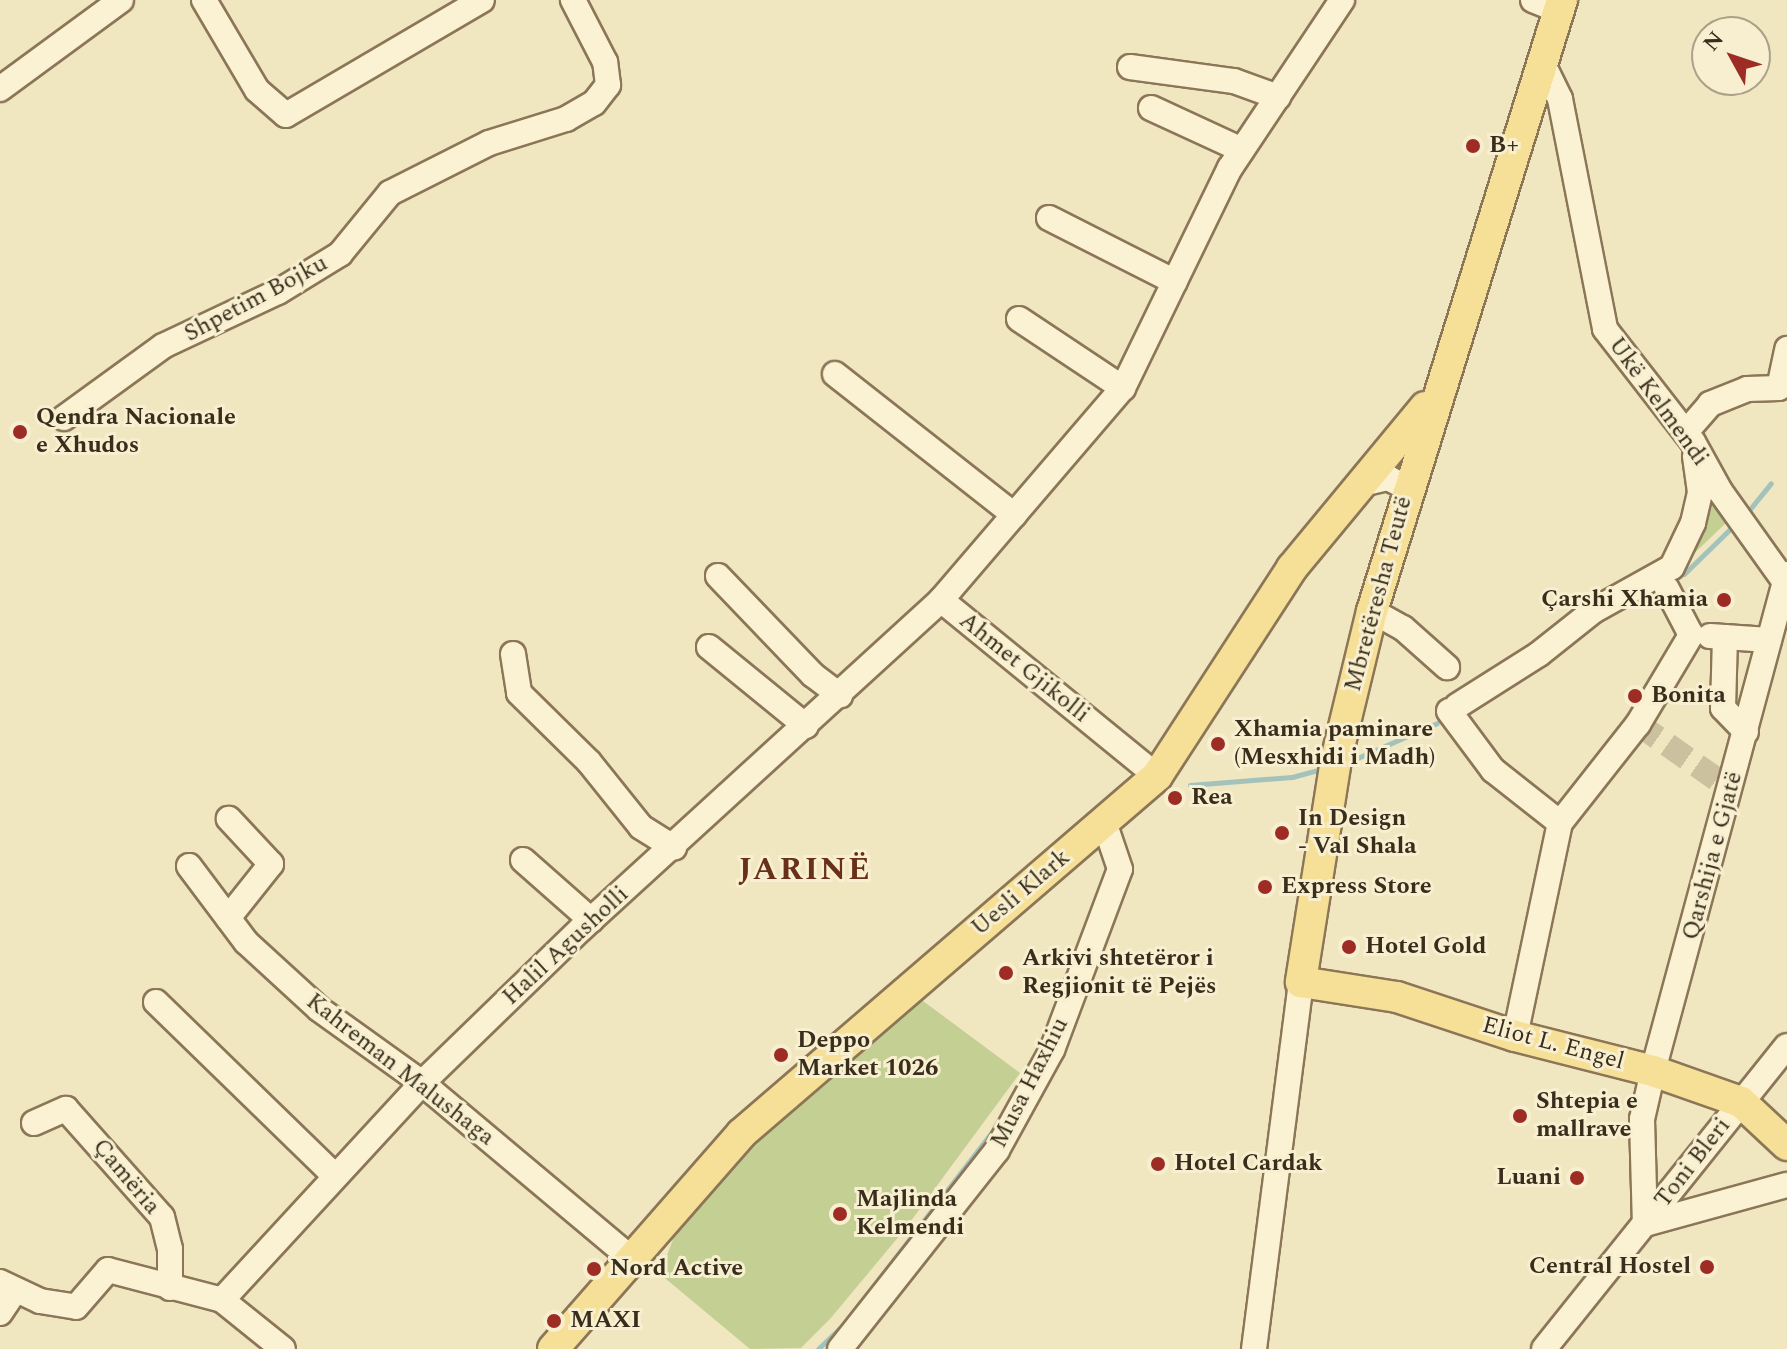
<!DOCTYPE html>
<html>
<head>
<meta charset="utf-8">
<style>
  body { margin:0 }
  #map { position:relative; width:1787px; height:1349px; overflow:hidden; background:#f0e6c0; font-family:Spectral,serif }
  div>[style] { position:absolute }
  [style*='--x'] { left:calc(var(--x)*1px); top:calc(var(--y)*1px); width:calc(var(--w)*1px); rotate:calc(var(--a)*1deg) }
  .green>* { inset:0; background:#c4cf94 }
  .stream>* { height:5px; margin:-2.5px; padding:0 2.5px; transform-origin:2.5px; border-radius:2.5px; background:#a3c2bc }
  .minor-tunnel>* { height:24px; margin-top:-12px; transform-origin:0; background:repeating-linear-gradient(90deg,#cbc19f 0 24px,transparent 0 36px) }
  .roads { filter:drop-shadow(2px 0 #8b7657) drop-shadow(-2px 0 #8b7657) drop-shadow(0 2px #8b7657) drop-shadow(0 -2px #8b7657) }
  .minor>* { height:24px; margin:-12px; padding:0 12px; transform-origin:12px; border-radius:12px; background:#fbf2d4 }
  .major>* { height:30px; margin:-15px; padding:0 15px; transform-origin:15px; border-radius:15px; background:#f6df96 }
  .dots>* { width:22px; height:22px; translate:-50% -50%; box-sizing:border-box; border:4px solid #f7efd0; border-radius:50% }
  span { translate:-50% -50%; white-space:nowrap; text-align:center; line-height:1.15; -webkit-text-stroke:6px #f7efd0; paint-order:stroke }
  .poi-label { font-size:24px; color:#392d1c; font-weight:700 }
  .left { translate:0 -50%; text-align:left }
  .right { translate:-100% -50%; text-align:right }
  .street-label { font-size:24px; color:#392d1c }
  .district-label { font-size:32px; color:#693019; font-weight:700; letter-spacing:2px }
  .north { position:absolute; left:1691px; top:16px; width:80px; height:80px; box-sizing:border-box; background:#f7efd0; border:2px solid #aba188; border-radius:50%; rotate:310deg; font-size:22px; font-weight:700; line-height:32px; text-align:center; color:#392d1c }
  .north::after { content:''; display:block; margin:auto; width:28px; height:36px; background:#9d2c24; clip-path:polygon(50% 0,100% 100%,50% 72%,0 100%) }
</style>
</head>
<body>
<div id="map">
  <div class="green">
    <i style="clip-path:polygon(1717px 503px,1729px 520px,1679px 568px,1708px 506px)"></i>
    <i style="clip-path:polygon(919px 998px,1020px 1073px,905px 1229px,830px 1319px,801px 1348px,750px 1349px,660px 1274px,678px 1226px,762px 1138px)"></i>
  </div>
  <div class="stream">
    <i style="--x:1750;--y:509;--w:33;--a:-51"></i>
    <i style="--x:1684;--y:574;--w:63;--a:-44.4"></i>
    <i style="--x:1346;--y:763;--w:99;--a:-23.7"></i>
    <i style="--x:1190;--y:785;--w:102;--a:-4.5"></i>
    <i style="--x:1292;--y:777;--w:34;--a:-15"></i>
    <i style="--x:1035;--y:1057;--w:30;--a:-66"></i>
    <i style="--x:818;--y:1349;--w:36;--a:-44"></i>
    <i style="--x:844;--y:1324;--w:259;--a:-52.4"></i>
  </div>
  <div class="minor-tunnel">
    <i style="--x:1638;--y:724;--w:115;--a:35.1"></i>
  </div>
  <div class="roads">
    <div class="minor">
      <i style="--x:204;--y:0;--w:104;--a:59.5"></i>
      <i style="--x:257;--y:90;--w:38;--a:41"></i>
      <i style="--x:286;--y:115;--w:227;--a:-30.4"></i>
      <i style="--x:1533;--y:0;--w:27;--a:22"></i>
      <i style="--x:1543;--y:64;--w:39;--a:64"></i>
      <i style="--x:1560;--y:99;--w:234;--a:78.9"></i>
      <i style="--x:1605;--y:329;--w:143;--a:52.1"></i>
      <i style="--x:1693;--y:442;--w:56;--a:61.1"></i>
      <i style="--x:1720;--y:491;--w:115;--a:54.5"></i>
      <i style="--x:1130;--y:67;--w:105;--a:7.7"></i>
      <i style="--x:1234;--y:81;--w:47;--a:20"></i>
      <i style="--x:0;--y:89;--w:150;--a:-36.3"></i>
      <i style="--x:1151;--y:108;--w:100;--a:24.8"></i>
      <i style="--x:1049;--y:218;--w:141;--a:26.9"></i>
      <i style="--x:1019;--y:319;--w:125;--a:33.6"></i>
      <i style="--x:835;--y:374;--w:228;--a:38.2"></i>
      <i style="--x:64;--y:418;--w:122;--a:-36"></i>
      <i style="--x:163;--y:346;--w:127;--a:-25.2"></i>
      <i style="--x:278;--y:292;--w:73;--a:-31.5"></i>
      <i style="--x:340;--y:254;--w:79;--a:-50.7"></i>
      <i style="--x:390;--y:193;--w:111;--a:-26.8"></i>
      <i style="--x:489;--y:143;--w:81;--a:-17.3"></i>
      <i style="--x:566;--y:119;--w:32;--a:-30"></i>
      <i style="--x:594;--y:103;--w:23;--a:-52"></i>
      <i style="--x:608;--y:85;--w:23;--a:-97"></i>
      <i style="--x:605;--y:62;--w:70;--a:-117.3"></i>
      <i style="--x:1686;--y:432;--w:37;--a:-49"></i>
      <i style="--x:1710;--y:404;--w:40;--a:-22"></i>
      <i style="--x:1747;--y:389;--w:32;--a:-2"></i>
      <i style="--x:1779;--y:388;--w:40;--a:-78"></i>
      <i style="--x:1366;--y:483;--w:23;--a:-13"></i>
      <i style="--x:1388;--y:478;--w:22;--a:27"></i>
      <i style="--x:1787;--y:574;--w:515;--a:105.09"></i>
      <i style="--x:1653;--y:1071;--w:49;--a:102.9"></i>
      <i style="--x:1642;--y:1119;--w:105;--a:88.4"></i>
      <i style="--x:1645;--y:1224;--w:147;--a:-15.4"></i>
      <i style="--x:718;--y:576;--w:137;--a:46.2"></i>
      <i style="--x:813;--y:675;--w:34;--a:37"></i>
      <i style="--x:1667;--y:589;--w:52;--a:62.4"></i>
      <i style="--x:941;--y:600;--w:279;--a:39.2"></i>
      <i style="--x:1372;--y:611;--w:35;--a:29"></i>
      <i style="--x:1403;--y:628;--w:59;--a:41.6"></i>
      <i style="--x:1710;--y:636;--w:59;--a:3.9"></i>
      <i style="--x:1725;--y:637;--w:71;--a:91.6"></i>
      <i style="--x:1723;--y:708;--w:33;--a:46"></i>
      <i style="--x:709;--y:647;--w:125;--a:39.2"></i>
      <i style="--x:513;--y:654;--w:39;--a:81"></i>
      <i style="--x:519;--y:693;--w:98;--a:44.6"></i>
      <i style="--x:589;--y:762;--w:83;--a:51.3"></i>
      <i style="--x:641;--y:827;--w:39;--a:32"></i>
      <i style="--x:1457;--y:706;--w:97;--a:-32.4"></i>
      <i style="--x:1539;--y:654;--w:69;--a:-38.5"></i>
      <i style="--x:1593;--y:611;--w:90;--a:-29.1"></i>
      <i style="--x:1672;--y:567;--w:49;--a:-64.5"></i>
      <i style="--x:1693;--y:523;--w:32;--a:-77"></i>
      <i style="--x:1700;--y:492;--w:36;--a:-98"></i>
      <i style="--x:1449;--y:711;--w:74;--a:53.3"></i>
      <i style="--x:1493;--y:770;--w:85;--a:38.3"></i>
      <i style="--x:523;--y:860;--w:91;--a:41.4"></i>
      <i style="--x:189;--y:866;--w:95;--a:53.1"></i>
      <i style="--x:246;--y:942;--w:99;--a:42.5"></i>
      <i style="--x:319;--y:1009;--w:127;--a:35.7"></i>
      <i style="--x:422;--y:1083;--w:270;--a:40"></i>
      <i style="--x:228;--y:918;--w:69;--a:-51.5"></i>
      <i style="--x:271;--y:864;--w:62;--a:-133"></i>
      <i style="--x:156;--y:1002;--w:248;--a:44.2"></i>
      <i style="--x:1515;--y:1036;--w:218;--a:-78.1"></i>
      <i style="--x:1560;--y:823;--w:126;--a:-51.8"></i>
      <i style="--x:1638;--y:724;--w:104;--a:-59.2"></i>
      <i style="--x:34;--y:1123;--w:35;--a:-24"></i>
      <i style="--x:66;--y:1109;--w:144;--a:48.4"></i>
      <i style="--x:162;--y:1217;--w:33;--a:76"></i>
      <i style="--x:170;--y:1249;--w:39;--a:90"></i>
      <i style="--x:0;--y:1282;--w:44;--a:25.4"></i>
      <i style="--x:40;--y:1301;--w:36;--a:9"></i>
      <i style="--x:76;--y:1307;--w:49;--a:-49.1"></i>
      <i style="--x:108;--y:1270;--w:118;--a:14.7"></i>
      <i style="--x:222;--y:1300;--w:78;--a:38.8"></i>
      <i style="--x:222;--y:1300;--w:295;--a:-47.3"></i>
      <i style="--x:422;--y:1083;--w:223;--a:-44.1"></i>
      <i style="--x:582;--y:928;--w:486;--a:-42.4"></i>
      <i style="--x:941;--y:600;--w:279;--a:-49.4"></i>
      <i style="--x:1123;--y:388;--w:245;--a:-64.1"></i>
      <i style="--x:1230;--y:168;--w:202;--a:-56.3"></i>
      <i style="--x:0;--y:1313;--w:27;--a:-56"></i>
      <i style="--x:840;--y:1349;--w:253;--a:-51.7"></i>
      <i style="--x:997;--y:1150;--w:114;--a:-61.2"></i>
      <i style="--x:1052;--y:1050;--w:193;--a:-69.4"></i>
      <i style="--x:1120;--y:869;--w:46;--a:-108.8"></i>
      <i style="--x:1254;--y:1349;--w:370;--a:-82.7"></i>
      <i style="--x:1544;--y:1349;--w:388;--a:-51.3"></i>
    </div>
    <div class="major">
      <i style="--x:1562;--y:0;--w:640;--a:107.27"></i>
      <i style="--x:1372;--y:611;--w:153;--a:103.6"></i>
      <i style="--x:1336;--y:760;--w:225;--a:99"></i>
      <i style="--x:1301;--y:982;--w:97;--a:8.9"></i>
      <i style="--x:1397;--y:997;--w:124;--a:18.3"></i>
      <i style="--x:1515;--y:1036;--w:142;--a:14.2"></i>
      <i style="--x:1653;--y:1071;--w:93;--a:19.4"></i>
      <i style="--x:1741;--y:1102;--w:63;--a:43.1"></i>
      <i style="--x:553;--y:1349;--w:286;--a:-48.8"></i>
      <i style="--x:741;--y:1134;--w:549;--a:-40.71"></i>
      <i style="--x:1157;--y:776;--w:248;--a:-57"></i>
      <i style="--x:1292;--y:568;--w:209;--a:-50.4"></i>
    </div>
  </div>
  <div class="dots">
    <i style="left:1473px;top:146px;background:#9d2c24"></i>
    <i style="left:20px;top:432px;background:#9d2c24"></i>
    <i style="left:1724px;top:600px;background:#9d2c24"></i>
    <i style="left:1635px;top:696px;background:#9d2c24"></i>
    <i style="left:1218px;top:744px;background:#9d2c24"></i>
    <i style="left:1175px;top:798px;background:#9d2c24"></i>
    <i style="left:1282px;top:833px;background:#9d2c24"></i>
    <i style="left:1265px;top:887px;background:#9d2c24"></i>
    <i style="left:1349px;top:947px;background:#9d2c24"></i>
    <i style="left:1006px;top:973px;background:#9d2c24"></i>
    <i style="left:781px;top:1055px;background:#9d2c24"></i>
    <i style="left:1520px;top:1116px;background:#9d2c24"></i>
    <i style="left:1158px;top:1164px;background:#9d2c24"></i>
    <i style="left:1577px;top:1178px;background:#9d2c24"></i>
    <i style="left:840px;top:1214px;background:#9d2c24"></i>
    <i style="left:1707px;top:1267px;background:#9d2c24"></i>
    <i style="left:594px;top:1269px;background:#9d2c24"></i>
    <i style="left:554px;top:1321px;background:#9d2c24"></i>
  </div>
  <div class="poi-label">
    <span class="left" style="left:1489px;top:146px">B+</span>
    <span class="left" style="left:36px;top:432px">Qendra Nacionale<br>e Xhudos</span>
    <span class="right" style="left:1708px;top:600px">Çarshi Xhamia</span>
    <span class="left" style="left:1651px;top:696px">Bonita</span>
    <span class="left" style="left:1234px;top:744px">Xhamia paminare<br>(Mesxhidi i Madh)</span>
    <span class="left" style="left:1191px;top:798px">Rea</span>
    <span class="left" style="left:1298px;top:833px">In Design<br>- Val Shala</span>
    <span class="left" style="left:1281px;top:887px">Express Store</span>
    <span class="left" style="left:1365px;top:947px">Hotel Gold</span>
    <span class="left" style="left:1022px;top:973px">Arkivi shtetëror i<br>Regjionit të Pejës</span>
    <span class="left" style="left:797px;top:1055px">Deppo<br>Market 1026</span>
    <span class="left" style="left:1536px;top:1116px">Shtepia e<br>mallrave</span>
    <span class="left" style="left:1174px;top:1164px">Hotel Cardak</span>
    <span class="right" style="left:1561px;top:1178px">Luani</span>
    <span class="left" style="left:856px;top:1214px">Majlinda<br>Kelmendi</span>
    <span class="right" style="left:1691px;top:1267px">Central Hostel</span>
    <span class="left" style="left:610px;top:1269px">Nord Active</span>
    <span class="left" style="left:570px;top:1321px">MAXI</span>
  </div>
  <div class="street-label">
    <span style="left:256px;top:299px;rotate:-28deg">Shpetim Bojku</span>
    <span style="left:1658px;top:402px;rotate:54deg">Ukë Kelmendi</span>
    <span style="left:1379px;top:594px;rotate:-75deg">Mbretëresha Teutë</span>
    <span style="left:1024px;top:668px;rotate:39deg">Ahmet Gjikolli</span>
    <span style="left:1713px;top:856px;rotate:-75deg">Qarshija e Gjatë</span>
    <span style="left:1021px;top:893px;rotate:-40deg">Uesli Klark</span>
    <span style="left:566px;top:946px;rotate:-43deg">Halil Agusholli</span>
    <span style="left:1553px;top:1044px;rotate:15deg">Eliot L. Engel</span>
    <span style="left:400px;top:1070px;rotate:38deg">Kahreman Malushaga</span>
    <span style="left:1030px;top:1083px;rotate:-63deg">Musa Haxhiu</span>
    <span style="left:1693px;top:1163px;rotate:-52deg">Toni Bleri</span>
    <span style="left:126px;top:1177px;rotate:50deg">Çamëria</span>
  </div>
  <div class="district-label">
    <span style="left:805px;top:870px">JARINË</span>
  </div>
  <div class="north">N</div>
</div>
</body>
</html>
